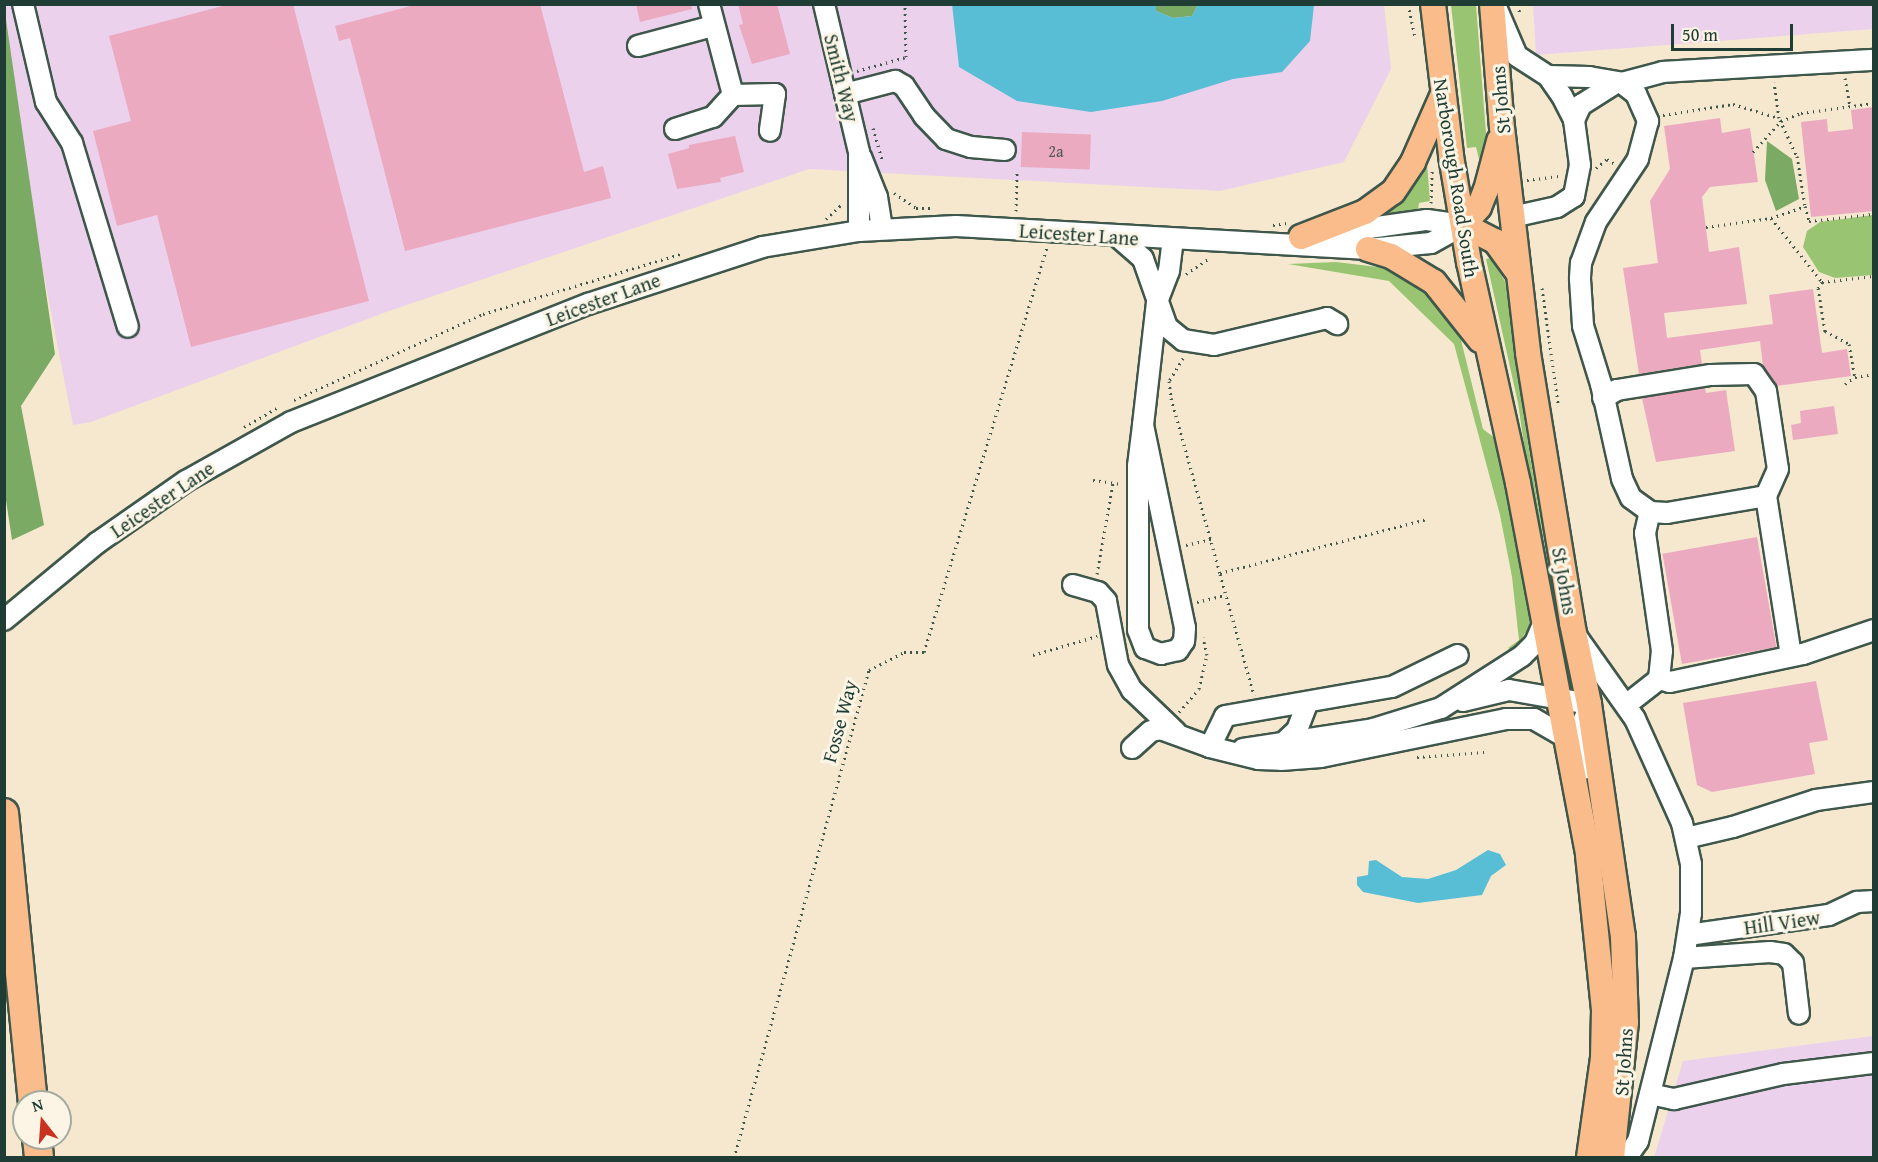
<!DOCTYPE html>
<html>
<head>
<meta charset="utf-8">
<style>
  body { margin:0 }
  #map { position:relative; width:1878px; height:1162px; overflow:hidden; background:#f5e8cf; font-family:"Gentium Book Plus",serif }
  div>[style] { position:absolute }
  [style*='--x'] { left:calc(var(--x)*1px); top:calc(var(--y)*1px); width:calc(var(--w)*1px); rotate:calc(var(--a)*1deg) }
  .built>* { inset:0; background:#ebd1ec }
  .green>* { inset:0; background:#99c572 }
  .forest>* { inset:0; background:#7aaa64 }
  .water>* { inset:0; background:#58bed6 }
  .building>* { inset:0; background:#ecaac1; transform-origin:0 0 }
  .path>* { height:3px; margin-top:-1.5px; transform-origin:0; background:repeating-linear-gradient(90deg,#3f574b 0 1.5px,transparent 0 6px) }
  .roads { filter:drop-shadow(2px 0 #3f574b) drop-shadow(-2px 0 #3f574b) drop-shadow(0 2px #3f574b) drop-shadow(0 -2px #3f574b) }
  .minor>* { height:20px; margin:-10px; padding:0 10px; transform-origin:10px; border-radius:10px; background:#fff }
  .major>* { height:24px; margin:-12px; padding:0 12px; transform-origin:12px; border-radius:12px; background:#f9bc8a }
  .highway>* { height:28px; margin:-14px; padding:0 14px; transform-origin:14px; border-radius:14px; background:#f9bc8a }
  span { translate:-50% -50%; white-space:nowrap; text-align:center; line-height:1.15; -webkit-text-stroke:6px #fcf5e5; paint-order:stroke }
  .number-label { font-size:16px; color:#525857 }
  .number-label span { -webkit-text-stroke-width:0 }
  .street-label { font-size:20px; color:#1f3d34 }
  .frame { position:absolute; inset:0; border:6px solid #1f3d34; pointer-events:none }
  .north { position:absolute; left:12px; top:1090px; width:60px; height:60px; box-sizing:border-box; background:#fcf5e5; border:2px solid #a4ab9e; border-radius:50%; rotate:343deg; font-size:16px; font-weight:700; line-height:24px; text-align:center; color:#1f3d34 }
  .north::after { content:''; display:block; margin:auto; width:21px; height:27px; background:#c8321e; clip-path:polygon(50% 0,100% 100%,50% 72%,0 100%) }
  .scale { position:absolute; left:1671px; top:24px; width:122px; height:27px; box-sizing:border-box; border:3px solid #1f3d34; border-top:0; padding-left:8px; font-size:18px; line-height:21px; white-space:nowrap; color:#1f3d34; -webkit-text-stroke:4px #fcf5e5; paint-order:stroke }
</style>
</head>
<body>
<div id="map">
  <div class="built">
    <i style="clip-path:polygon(1384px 4px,1391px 69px,1344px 162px,1220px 191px,809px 169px,389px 311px,91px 422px,73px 425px,5px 75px,4px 5px)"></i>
    <i style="clip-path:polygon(1533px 5px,1873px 5px,1873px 29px,1536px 55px)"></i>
    <i style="clip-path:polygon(1873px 1036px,1873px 1157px,1654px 1158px,1683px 1061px)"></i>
  </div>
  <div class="green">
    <i style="clip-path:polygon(1451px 5px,1476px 5px,1487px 146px,1481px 167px,1476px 147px,1467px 148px)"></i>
    <i style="clip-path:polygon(1427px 164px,1430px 201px,1419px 203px,1418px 210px,1386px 216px,1413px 188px)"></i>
    <i style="clip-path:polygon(1873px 215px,1873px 275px,1835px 278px,1819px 272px,1803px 247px,1807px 231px,1820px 222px)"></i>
    <i style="clip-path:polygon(1491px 258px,1506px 283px,1509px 298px,1524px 418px,1558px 627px,1551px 629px,1518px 403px,1486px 259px)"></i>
    <i style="clip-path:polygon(1336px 262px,1386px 268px,1425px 290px,1439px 305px,1461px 340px,1483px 429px,1496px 439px,1524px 566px,1530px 625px,1513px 653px,1508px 648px,1519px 640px,1512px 577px,1500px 515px,1454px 344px,1389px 281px,1288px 264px)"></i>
  </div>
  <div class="forest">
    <i style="clip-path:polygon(1156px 5px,1198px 5px,1192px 16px,1173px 18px,1156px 11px)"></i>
    <i style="clip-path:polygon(4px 6px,55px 354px,21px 406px,44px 525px,12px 540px,4px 487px)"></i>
    <i style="clip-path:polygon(1767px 141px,1792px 159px,1799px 199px,1776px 211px,1765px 180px)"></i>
  </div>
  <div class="water">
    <i style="clip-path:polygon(952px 4px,1156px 5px,1156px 11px,1173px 18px,1192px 16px,1198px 5px,1314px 5px,1310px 41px,1282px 72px,1233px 79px,1162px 101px,1091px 112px,1017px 101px,959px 67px)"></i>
    <i style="clip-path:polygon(1488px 850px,1500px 854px,1506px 865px,1491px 876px,1482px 895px,1418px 903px,1363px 892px,1357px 885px,1357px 877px,1368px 875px,1369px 861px,1376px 860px,1402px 877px,1428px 879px,1456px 870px)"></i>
  </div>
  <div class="building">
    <i style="clip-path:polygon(230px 4px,293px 4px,369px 301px,191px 347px,157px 215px,117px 226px,93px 131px,131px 121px,109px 36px)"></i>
    <i style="clip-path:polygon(418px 4px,540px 4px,584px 172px,603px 166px,611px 198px,405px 251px,350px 38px,339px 41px,335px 26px)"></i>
    <i style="clip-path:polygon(636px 4px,691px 4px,692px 9px,640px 22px)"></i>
    <i style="clip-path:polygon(738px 4px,777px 4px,790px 54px,752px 64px,739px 25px,743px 24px)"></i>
    <i style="clip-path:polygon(1874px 107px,1874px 211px,1811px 217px,1801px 122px,1827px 119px,1828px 132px,1853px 129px,1851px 110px)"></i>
    <i style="clip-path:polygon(1720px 118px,1722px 133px,1750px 128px,1758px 182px,1710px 187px,1702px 197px,1709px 252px,1739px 247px,1747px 304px,1664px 313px,1667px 338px,1773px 324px,1769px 295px,1813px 289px,1822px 353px,1847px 349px,1851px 376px,1777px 386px,1763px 366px,1760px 341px,1700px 350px,1702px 364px,1639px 374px,1623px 268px,1658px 263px,1650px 201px,1670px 169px,1664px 126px)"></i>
    <i style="left:1022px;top:132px;width:69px;height:35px;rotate:2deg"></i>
    <i style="clip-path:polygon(735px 136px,744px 172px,720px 178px,721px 182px,677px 189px,668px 154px,689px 148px,689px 145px)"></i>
    <i style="clip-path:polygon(1705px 388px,1706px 393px,1726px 390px,1735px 451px,1656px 462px,1642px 398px)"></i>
    <i style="clip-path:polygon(1834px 406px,1838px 434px,1793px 440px,1791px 425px,1801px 423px,1800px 411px)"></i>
    <i style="left:1757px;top:537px;width:112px;height:96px;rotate:80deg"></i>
    <i style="clip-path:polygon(1816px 681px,1828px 740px,1809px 743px,1815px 774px,1712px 792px,1697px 785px,1683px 703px)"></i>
  </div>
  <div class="path">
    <i style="--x:1408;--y:4;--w:35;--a:78"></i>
    <i style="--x:1518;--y:4;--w:11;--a:80"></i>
    <i style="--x:857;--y:71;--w:51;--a:-15.9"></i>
    <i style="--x:906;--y:57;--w:53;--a:-91.1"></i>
    <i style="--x:1845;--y:78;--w:28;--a:80"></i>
    <i style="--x:1663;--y:115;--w:71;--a:-8.9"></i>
    <i style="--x:1733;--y:104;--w:48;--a:16.9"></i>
    <i style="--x:1779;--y:118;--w:36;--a:-98"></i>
    <i style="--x:1780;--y:120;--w:40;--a:65"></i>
    <i style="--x:1797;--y:156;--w:51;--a:80.9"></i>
    <i style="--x:873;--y:128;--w:32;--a:74"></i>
    <i style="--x:1753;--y:152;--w:42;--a:-47.9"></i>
    <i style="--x:1781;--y:121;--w:22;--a:-22"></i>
    <i style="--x:1801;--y:113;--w:74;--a:-7.8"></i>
    <i style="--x:1596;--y:168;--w:14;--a:-39"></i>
    <i style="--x:1607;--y:159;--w:9;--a:32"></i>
    <i style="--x:1527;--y:180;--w:34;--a:-7"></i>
    <i style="--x:894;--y:193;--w:27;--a:34"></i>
    <i style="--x:916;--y:208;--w:15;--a:0"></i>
    <i style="--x:1431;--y:203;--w:33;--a:-88"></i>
    <i style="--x:1016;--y:211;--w:41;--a:-88.6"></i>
    <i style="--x:1771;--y:218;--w:36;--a:-19"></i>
    <i style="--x:1805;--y:206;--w:16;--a:75"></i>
    <i style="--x:1809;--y:221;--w:65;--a:-6.1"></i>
    <i style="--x:826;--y:219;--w:21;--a:-43"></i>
    <i style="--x:1273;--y:225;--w:14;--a:-8"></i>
    <i style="--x:1706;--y:227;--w:66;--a:-7.9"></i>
    <i style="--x:1771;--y:218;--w:82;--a:51.4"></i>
    <i style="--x:1822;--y:282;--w:52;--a:-6.6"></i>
    <i style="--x:1186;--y:274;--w:29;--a:-34"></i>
    <i style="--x:1822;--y:282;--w:7;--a:124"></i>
    <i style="--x:1818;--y:288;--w:44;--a:80.8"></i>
    <i style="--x:1825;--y:331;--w:27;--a:28"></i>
    <i style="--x:1849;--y:344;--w:34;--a:80"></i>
    <i style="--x:1855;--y:377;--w:19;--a:-9"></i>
    <i style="--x:1542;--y:288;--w:116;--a:82.1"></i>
    <i style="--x:1183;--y:358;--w:27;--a:121"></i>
    <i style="--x:1169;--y:381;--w:17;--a:83"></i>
    <i style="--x:1171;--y:398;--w:182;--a:74.4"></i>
    <i style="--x:1220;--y:573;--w:215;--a:-14.6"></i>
    <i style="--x:1845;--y:384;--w:12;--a:-35"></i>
    <i style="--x:294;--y:400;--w:208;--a:-24.5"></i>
    <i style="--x:483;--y:314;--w:206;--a:-16.9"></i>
    <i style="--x:244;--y:427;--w:38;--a:-30"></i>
    <i style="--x:1093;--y:480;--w:27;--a:8"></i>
    <i style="--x:1186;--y:545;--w:26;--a:-13"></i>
    <i style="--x:1097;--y:574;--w:92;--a:-80"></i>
    <i style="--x:1220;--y:574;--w:126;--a:74.3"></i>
    <i style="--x:1197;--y:602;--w:30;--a:-14"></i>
    <i style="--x:1033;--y:655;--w:67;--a:-16.5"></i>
    <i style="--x:1179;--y:712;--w:30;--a:-49"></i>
    <i style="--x:1199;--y:689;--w:35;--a:-77"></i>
    <i style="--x:1207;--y:655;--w:18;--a:-103"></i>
    <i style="--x:1417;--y:757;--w:68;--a:-4.2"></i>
    <i style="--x:734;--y:1158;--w:506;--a:-74.54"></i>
    <i style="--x:869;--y:670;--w:39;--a:-27"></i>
    <i style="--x:904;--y:652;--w:20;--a:0"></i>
    <i style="--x:924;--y:652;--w:422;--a:-73.1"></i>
  </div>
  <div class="roads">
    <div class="minor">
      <i style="--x:23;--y:4;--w:101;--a:76.8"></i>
      <i style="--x:46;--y:102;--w:49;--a:57.6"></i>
      <i style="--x:72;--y:143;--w:192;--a:73.1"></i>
      <i style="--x:709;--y:4;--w:94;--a:75.2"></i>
      <i style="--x:824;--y:4;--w:152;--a:76.7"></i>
      <i style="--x:859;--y:152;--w:79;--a:90"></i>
      <i style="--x:1496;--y:7;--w:53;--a:66.8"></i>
      <i style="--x:1517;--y:56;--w:37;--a:33"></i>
      <i style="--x:1548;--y:76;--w:24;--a:55"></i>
      <i style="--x:1562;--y:96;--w:27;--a:63"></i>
      <i style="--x:1574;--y:120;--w:45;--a:82.4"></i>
      <i style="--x:1580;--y:165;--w:32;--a:101"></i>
      <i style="--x:1574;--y:196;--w:20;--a:147"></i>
      <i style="--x:1557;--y:207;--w:46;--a:167.5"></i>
      <i style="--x:638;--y:46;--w:78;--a:-14.9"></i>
      <i style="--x:1548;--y:76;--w:41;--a:1.4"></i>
      <i style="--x:1589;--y:77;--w:34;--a:10"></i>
      <i style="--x:1622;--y:83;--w:18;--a:38"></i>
      <i style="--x:1636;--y:94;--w:30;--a:66"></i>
      <i style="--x:1648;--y:121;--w:39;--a:105"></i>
      <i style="--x:1638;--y:159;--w:76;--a:123.7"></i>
      <i style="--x:1596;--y:222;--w:44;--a:110.1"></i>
      <i style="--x:1581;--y:263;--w:16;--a:94"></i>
      <i style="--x:1580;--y:279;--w:47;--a:86.3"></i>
      <i style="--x:1583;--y:326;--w:61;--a:72.8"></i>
      <i style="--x:1601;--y:384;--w:97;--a:77.5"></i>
      <i style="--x:1622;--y:479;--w:21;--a:65"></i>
      <i style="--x:1631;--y:498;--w:24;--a:36"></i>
      <i style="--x:1650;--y:512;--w:17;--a:3"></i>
      <i style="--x:1667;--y:513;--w:100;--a:-9.7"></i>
      <i style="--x:1622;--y:83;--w:42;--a:-15"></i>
      <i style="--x:1663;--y:72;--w:211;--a:-3.3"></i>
      <i style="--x:845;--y:94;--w:52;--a:-14.6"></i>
      <i style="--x:895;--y:81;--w:10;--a:29"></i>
      <i style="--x:904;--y:86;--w:36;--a:56"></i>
      <i style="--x:924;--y:116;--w:32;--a:46"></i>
      <i style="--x:946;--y:139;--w:26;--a:18"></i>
      <i style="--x:971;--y:147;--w:34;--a:5"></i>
      <i style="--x:1574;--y:120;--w:17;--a:-65"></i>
      <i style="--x:1581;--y:105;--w:41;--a:-32.2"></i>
      <i style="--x:675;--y:129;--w:40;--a:-18"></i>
      <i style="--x:713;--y:117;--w:30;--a:-48"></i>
      <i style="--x:733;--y:95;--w:42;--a:-1.4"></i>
      <i style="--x:775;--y:94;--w:37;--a:98"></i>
      <i style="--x:861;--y:157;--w:43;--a:68.2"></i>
      <i style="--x:877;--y:197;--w:32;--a:81"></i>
      <i style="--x:1320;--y:235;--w:108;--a:-8"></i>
      <i style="--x:1427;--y:220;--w:36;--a:8"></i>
      <i style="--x:1118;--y:237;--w:33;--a:41"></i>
      <i style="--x:1143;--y:259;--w:72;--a:70.6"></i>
      <i style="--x:1167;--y:327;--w:21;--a:39"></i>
      <i style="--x:1183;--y:340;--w:31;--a:9"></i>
      <i style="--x:1214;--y:345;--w:116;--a:-13.4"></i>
      <i style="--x:1327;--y:318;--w:12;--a:31"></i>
      <i style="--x:1603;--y:398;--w:16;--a:-30"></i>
      <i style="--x:1617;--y:390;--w:95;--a:-9.1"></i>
      <i style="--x:1711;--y:375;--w:43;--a:-1.3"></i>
      <i style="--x:1754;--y:374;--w:21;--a:55"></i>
      <i style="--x:1766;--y:391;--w:79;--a:81.3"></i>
      <i style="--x:1778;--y:469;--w:30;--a:114"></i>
      <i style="--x:1766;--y:496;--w:162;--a:81.1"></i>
      <i style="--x:1143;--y:425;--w:207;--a:78.3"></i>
      <i style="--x:1185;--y:628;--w:13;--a:94"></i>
      <i style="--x:1184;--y:641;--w:11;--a:124"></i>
      <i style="--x:1178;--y:650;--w:17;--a:167"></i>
      <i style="--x:1161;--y:654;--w:17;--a:-159"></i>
      <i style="--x:1145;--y:648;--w:19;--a:-111"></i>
      <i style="--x:1138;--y:630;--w:164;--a:-90"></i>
      <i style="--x:1138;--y:466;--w:41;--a:-83"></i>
      <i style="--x:1143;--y:425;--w:124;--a:-83.5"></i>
      <i style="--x:1157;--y:302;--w:33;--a:-69"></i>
      <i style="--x:1169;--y:271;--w:31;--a:-83"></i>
      <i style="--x:1073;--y:585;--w:26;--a:16"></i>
      <i style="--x:1098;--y:592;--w:12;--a:48"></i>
      <i style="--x:1106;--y:601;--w:65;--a:79.4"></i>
      <i style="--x:1118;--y:665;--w:29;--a:61"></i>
      <i style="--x:1132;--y:690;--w:61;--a:43.7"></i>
      <i style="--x:4;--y:620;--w:121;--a:-39.6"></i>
      <i style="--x:97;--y:543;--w:108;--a:-34.9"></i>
      <i style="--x:186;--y:481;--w:120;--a:-29.3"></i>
      <i style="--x:291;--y:422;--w:320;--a:-21.7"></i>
      <i style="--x:588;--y:304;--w:183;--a:-18.1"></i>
      <i style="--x:762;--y:247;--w:98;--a:-9.4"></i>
      <i style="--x:859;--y:231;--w:97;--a:-3"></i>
      <i style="--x:956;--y:226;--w:413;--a:3.2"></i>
      <i style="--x:1368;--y:249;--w:63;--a:-5.4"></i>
      <i style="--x:1431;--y:243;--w:37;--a:-29"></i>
      <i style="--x:1577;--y:637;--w:100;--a:54.7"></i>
      <i style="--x:1635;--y:719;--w:114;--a:65.7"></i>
      <i style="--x:1682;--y:823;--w:42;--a:77.6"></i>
      <i style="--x:1691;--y:864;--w:49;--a:90"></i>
      <i style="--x:1691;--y:913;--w:46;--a:98.8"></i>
      <i style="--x:1684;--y:958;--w:189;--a:104.1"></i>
      <i style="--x:1638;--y:1141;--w:21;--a:125"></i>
      <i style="--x:1659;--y:679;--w:11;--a:15"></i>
      <i style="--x:1670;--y:682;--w:136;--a:-11.9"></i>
      <i style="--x:1803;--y:654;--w:75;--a:-18.7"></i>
      <i style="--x:1463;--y:701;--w:47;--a:-13.4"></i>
      <i style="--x:1509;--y:690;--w:81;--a:9.9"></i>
      <i style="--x:1626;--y:705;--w:42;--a:-38.2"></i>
      <i style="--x:1659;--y:679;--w:28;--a:-84"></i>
      <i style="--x:1662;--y:651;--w:119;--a:-98.2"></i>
      <i style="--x:1645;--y:533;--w:22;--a:-77"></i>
      <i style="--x:1281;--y:745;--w:22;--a:-43"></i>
      <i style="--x:1297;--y:730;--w:28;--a:-69"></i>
      <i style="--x:1210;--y:747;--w:34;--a:-64"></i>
      <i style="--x:1225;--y:716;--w:169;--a:-9.9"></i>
      <i style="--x:1392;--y:687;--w:73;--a:-25.9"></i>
      <i style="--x:1132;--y:748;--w:25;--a:-42"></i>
      <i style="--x:1151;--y:731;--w:10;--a:-11"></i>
      <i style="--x:1161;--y:729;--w:52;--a:20.2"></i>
      <i style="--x:1210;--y:747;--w:49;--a:14"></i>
      <i style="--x:1258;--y:759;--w:23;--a:2"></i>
      <i style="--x:1281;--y:760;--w:40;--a:-4.3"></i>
      <i style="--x:1321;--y:757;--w:189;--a:-11.6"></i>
      <i style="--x:1506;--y:719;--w:28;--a:0"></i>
      <i style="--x:1534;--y:719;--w:34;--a:30"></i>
      <i style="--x:1243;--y:749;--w:132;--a:-8.7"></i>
      <i style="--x:1373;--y:729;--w:71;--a:-17.2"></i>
      <i style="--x:1441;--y:708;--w:96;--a:-32.7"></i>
      <i style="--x:1522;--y:656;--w:18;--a:-45"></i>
      <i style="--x:1535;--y:643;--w:21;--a:-67"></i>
      <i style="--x:1583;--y:769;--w:37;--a:-98"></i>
      <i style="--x:1578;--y:732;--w:31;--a:-65"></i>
      <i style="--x:1686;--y:838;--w:48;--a:-13.2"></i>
      <i style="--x:1733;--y:827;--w:87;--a:-18"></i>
      <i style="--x:1816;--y:800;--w:59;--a:-7.9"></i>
      <i style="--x:1688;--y:935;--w:142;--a:-8.1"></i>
      <i style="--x:1829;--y:915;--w:31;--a:-25"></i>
      <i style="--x:1857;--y:902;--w:17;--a:-3"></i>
      <i style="--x:1684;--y:958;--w:86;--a:-4"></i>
      <i style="--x:1770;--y:952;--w:14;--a:8"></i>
      <i style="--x:1784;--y:954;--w:13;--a:45"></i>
      <i style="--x:1793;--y:963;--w:51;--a:83.3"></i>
      <i style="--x:1650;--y:1094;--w:25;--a:12"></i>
      <i style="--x:1674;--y:1099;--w:112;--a:-12.9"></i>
      <i style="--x:1783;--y:1074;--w:92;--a:-6.9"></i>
    </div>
    <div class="major">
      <i style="--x:1433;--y:4;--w:153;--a:83.2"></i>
      <i style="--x:1451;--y:156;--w:108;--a:80.4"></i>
      <i style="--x:1469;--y:262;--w:226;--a:77.5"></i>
      <i style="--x:1518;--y:483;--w:379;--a:79.3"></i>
      <i style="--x:1588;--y:855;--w:156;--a:84.1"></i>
      <i style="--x:1604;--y:1010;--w:48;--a:91.2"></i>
      <i style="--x:1603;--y:1058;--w:101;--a:98"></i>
      <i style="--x:1492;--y:4;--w:123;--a:85.4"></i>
      <i style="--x:1502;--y:127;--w:227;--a:83.4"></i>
      <i style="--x:1528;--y:353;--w:274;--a:80.7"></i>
      <i style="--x:1572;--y:623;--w:83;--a:78.1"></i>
      <i style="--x:1589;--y:704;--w:235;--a:81.7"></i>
      <i style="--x:1623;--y:937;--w:85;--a:88"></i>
      <i style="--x:1626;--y:1022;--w:137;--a:95.9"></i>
      <i style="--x:1463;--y:225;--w:24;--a:-48"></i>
      <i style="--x:1479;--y:207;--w:18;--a:-68"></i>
      <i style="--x:1486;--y:190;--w:51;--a:-75.1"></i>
      <i style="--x:1463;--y:225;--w:36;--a:27"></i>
      <i style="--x:1495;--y:241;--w:36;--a:54"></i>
      <i style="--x:1301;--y:237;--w:69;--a:-21.3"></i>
      <i style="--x:1365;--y:212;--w:34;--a:-36"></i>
      <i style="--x:1393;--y:192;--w:36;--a:-56"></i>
      <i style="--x:1413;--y:162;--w:74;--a:-66.2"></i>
      <i style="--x:1368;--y:249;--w:24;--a:17"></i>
      <i style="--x:1391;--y:256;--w:50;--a:31.2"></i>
      <i style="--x:1434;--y:282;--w:74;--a:51.6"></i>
    </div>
    <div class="highway">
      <i style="--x:4;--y:813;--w:290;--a:84.3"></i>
      <i style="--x:37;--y:1138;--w:20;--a:84"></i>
    </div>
  </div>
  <div class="number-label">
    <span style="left:1056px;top:151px">2a</span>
  </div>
  <div class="street-label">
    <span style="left:842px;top:78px;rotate:76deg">Smith Way</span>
    <span style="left:1500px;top:100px;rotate:-95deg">St Johns</span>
    <span style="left:1457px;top:178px;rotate:81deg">Narborough Road South</span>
    <span style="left:1079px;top:234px;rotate:4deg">Leicester Lane</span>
    <span style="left:603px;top:299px;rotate:-20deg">Leicester Lane</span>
    <span style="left:162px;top:499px;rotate:-34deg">Leicester Lane</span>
    <span style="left:1565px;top:581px;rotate:80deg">St Johns</span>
    <span style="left:839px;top:721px;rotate:-75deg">Fosse Way</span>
    <span style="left:1782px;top:922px;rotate:-8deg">Hill View</span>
    <span style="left:1623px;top:1062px;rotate:-86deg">St Johns</span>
  </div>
  <div class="frame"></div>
  <div class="north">N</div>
  <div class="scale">50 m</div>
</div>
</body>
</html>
